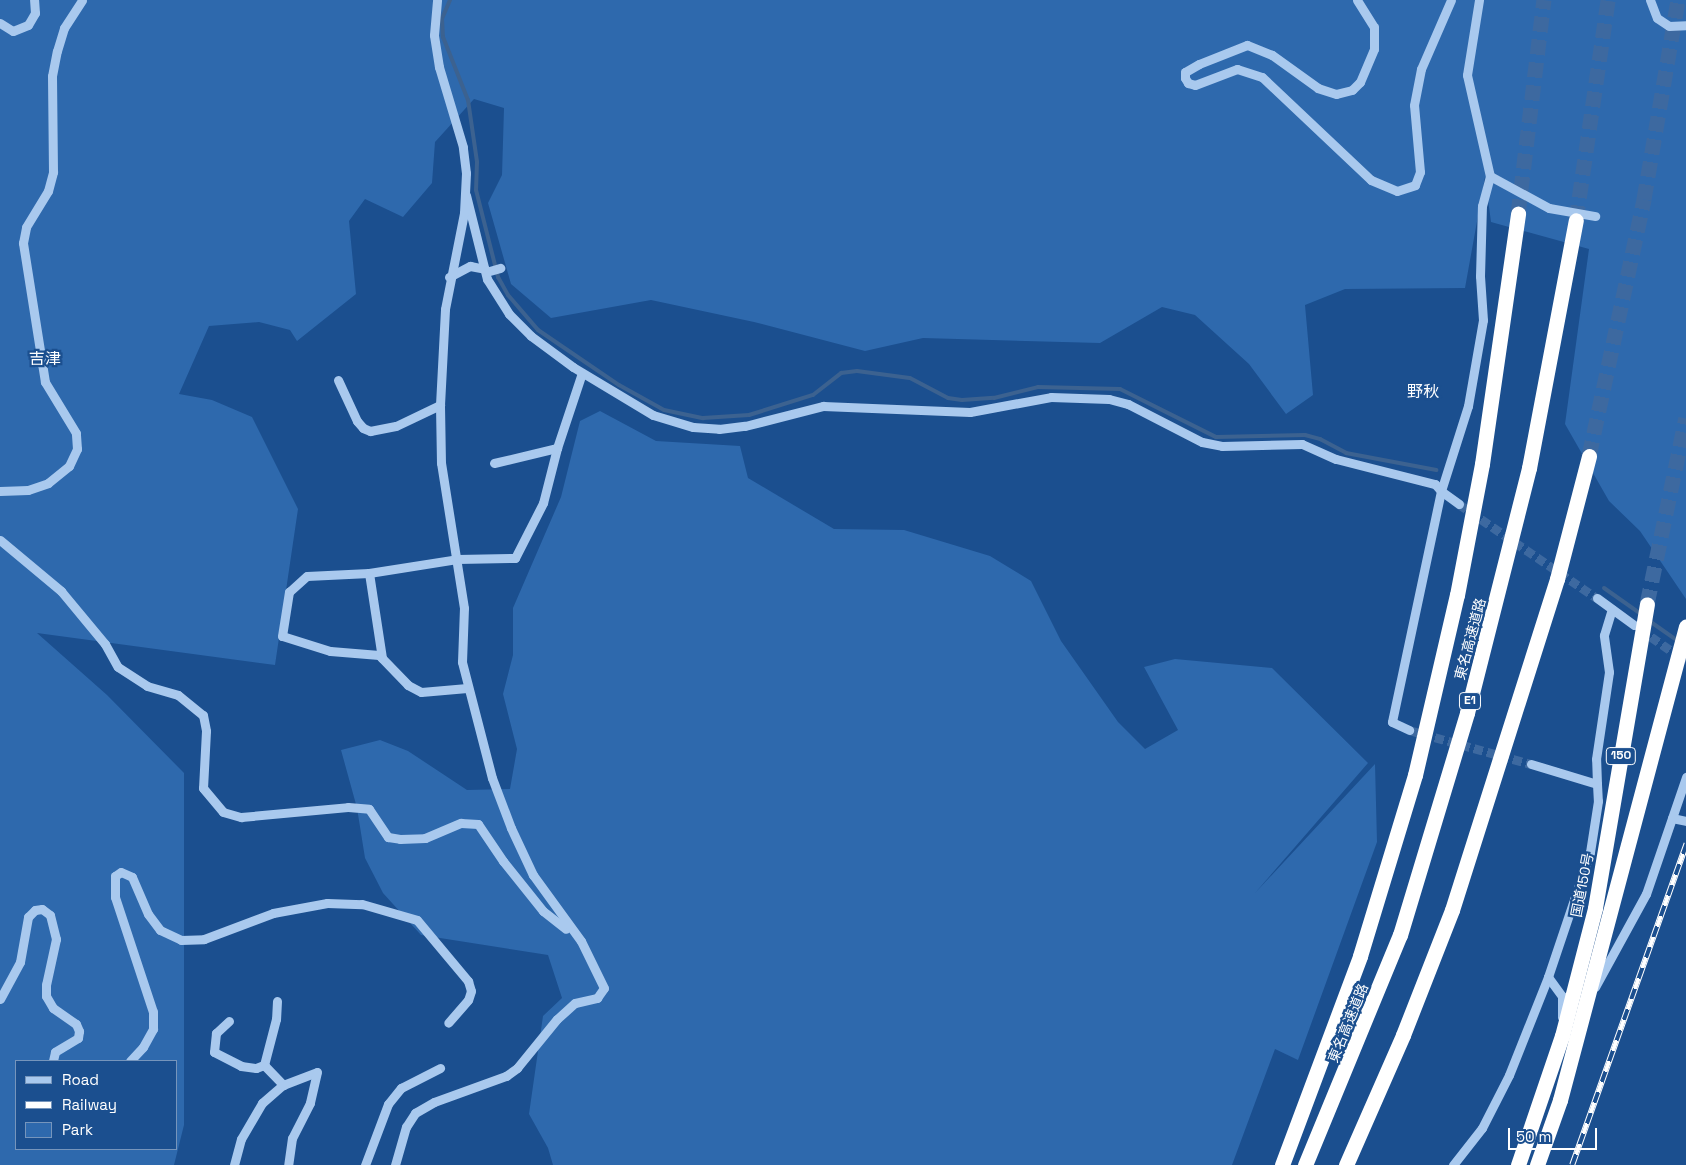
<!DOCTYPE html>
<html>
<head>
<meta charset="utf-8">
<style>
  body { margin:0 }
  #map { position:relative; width:1686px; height:1165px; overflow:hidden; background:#1b4f8f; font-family:"Space Grotesk","Noto Sans JP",sans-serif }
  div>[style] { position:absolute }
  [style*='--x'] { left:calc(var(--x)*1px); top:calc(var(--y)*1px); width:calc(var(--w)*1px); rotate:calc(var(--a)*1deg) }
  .green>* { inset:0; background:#2e69ad }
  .stream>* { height:4px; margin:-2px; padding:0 2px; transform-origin:2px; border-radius:2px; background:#3c6290 }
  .minor-tunnel>* { height:9px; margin-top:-4.5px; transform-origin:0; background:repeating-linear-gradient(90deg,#3d69a0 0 9px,transparent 0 13.5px) }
  .highway-tunnel>* { height:15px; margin-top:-7.5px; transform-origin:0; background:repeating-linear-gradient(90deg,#3d69a0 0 15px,transparent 0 23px) }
  .minor>* { height:9px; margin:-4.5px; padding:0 4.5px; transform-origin:4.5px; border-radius:4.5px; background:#a9c9ee }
  .highway>* { height:15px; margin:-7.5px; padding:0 7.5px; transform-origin:7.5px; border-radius:7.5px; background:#fff }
  .rail>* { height:5.5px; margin-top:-2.75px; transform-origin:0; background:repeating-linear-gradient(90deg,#1b4f8f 0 11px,#fff 0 22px); box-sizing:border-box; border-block:1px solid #fff }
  span { translate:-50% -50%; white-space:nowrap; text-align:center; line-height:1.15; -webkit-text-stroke:4.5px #1b4f8f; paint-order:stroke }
  .shield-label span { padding:1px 4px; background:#1b4f8f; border:1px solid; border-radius:4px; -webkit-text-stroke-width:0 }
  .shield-label { font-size:12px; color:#fff; font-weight:700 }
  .street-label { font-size:14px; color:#fff }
  .quarter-label { font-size:16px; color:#fff }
  .legend { position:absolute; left:15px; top:1060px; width:162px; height:90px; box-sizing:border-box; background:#1b4f8f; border:1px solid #7695bc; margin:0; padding:6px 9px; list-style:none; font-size:15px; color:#fff }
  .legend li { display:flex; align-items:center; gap:10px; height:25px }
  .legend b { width:25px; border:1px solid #7695bc }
  .scale { position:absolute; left:1508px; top:1128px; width:89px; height:22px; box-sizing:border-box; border:2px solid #fff; border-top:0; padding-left:6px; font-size:15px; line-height:18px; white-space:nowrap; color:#fff; -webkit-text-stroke:4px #1b4f8f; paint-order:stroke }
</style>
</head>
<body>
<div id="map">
  <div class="green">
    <i style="clip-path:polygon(evenodd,0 0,1686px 0,1686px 599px,1640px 531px,1609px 501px,1565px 424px,1589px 249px,1491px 222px,1485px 177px,1465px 288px,1345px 289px,1305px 305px,1313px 395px,1286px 414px,1249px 364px,1195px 315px,1162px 307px,1100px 343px,923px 338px,865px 351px,754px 322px,651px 300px,551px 318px,511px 284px,488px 203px,502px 175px,504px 108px,474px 99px,435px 142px,432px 183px,403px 217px,365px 199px,349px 221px,356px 294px,297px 341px,290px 330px,259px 322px,209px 326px,179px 394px,212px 400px,252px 417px,298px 509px,275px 665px,37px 633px,107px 695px,184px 773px,184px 1125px,174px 1165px,0 1165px,0 0,16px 1061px,176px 1061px,176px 1149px,16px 1149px,16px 1061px)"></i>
    <i style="clip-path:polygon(600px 411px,656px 441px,740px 446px,748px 478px,834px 529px,904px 530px,990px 556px,1031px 581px,1061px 641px,1118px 722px,1145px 749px,1178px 730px,1144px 667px,1175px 659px,1272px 668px,1368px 763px,1255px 893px,1375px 764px,1377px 842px,1298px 1060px,1275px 1049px,1232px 1165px,553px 1165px,548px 1148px,529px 1114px,543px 1016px,562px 998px,548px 955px,421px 935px,383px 893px,365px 858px,357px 808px,341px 750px,380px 740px,408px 751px,467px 790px,510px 789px,517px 749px,503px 694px,513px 655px,513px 608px,561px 497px,580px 421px)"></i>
  </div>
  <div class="stream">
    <i style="--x:450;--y:0;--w:21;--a:113"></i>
    <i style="--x:442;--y:19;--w:18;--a:87"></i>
    <i style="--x:443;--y:37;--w:68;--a:68.4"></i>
    <i style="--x:468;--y:100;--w:63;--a:81.7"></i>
    <i style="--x:477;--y:162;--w:28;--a:92"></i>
    <i style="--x:476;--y:190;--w:90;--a:75.8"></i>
    <i style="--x:498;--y:277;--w:21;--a:61"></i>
    <i style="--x:508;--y:295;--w:46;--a:49.4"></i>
    <i style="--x:538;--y:330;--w:98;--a:34.2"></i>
    <i style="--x:619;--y:385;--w:51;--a:29.1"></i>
    <i style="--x:664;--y:410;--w:40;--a:12"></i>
    <i style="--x:703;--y:418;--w:46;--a:-3.7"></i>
    <i style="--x:749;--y:415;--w:67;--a:-17.4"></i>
    <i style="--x:813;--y:395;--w:36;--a:-38"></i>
    <i style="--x:841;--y:373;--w:16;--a:-7"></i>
    <i style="--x:857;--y:371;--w:53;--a:7.5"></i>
    <i style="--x:910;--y:378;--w:43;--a:27.8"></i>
    <i style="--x:948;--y:398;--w:14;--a:8"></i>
    <i style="--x:962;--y:400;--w:32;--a:-4"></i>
    <i style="--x:994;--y:398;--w:45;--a:-14"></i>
    <i style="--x:1038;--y:387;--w:82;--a:1.4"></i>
    <i style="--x:1120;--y:389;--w:107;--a:26.6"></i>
    <i style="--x:1216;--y:437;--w:89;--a:-1.3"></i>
    <i style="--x:1305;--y:435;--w:16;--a:15"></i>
    <i style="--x:1320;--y:439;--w:30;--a:28"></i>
    <i style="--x:1346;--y:453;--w:92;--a:10.7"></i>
    <i style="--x:1604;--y:588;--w:45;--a:35.1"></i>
    <i style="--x:1648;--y:620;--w:35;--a:35"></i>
  </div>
  <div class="minor-tunnel">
    <i style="--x:1459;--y:504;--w:167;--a:34.3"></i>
    <i style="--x:1640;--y:629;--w:56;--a:34.8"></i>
    <i style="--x:1409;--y:730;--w:127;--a:15.6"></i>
  </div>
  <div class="highway-tunnel">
    <i style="--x:1518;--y:214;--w:216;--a:-83.1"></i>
    <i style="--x:1576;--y:220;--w:222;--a:-81.7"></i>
    <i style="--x:1589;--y:456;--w:263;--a:-77.9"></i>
    <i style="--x:1644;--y:199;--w:202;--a:-80.3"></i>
    <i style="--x:1647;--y:604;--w:190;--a:-78.2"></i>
  </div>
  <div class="minor">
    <i style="--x:1357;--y:0;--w:32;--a:58"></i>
    <i style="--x:1374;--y:27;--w:22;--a:90"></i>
    <i style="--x:1374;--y:49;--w:36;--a:113"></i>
    <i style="--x:1360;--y:82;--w:11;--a:135"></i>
    <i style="--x:1352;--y:90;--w:16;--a:166"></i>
    <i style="--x:1336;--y:94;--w:19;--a:-162"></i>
    <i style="--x:1318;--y:88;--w:57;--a:-144.3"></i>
    <i style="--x:1272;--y:55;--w:27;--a:-158"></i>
    <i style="--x:1247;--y:45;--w:52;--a:158.4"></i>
    <i style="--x:1199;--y:64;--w:16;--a:150"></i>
    <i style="--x:1185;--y:72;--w:6;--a:90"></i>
    <i style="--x:1185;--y:78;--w:6;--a:59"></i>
    <i style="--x:1188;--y:83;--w:7;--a:16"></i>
    <i style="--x:1195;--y:85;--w:45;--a:-20.9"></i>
    <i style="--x:1237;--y:69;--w:26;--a:18"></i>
    <i style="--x:1262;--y:77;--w:150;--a:43.4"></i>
    <i style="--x:1371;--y:180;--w:28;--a:23"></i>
    <i style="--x:1397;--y:191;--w:19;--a:-18"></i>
    <i style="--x:1415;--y:185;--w:14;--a:-69"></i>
    <i style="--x:1420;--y:172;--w:67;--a:-95.1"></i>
    <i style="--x:1414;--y:105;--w:37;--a:-79"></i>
    <i style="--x:1421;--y:69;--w:75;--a:-66.5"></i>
    <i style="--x:1479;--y:0;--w:76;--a:99.1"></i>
    <i style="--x:1467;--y:75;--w:104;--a:77.2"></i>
    <i style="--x:1650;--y:0;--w:19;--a:69"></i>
    <i style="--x:1657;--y:18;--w:14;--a:34"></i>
    <i style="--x:1669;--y:26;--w:17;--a:-3"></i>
    <i style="--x:0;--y:23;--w:15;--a:32"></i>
    <i style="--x:13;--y:31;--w:16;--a:-22"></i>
    <i style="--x:28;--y:25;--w:14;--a:-60"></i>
    <i style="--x:35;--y:13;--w:13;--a:-94"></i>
    <i style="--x:466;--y:195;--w:87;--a:76"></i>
    <i style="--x:487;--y:279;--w:41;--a:57.8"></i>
    <i style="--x:509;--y:314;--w:31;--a:45"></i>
    <i style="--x:531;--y:336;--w:52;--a:36.4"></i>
    <i style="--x:573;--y:367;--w:93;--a:31"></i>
    <i style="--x:653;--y:415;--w:42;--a:16.7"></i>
    <i style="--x:693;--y:427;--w:26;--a:4"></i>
    <i style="--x:719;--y:429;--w:26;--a:-7"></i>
    <i style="--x:745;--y:426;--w:81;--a:-14.4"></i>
    <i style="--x:823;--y:406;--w:147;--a:2.3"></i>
    <i style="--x:970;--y:412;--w:82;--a:-10.5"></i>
    <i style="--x:1051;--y:397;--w:58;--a:2"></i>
    <i style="--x:1109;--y:399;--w:20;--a:15"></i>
    <i style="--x:1128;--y:404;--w:83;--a:27.2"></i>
    <i style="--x:1202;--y:442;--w:20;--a:11"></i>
    <i style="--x:1222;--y:446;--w:80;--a:-1.4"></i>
    <i style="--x:1302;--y:444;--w:37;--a:24"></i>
    <i style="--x:1336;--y:459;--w:102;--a:14.2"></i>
    <i style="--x:1435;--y:484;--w:9;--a:49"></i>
    <i style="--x:1441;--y:491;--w:236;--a:102"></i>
    <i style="--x:1392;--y:722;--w:19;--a:25"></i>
    <i style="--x:486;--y:272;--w:15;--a:-16"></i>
    <i style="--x:449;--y:277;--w:24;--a:-28"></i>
    <i style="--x:470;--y:266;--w:15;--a:11"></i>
    <i style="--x:338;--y:380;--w:45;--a:65.1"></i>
    <i style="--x:357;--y:421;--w:9;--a:49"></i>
    <i style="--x:363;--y:428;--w:8;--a:23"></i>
    <i style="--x:370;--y:431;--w:26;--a:-11"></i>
    <i style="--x:396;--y:426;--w:49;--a:-25.5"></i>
    <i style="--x:494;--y:463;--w:65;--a:-13.4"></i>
    <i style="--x:557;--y:448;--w:79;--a:-71.6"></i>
    <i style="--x:0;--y:491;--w:28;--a:-2"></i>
    <i style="--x:28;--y:490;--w:21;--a:-19"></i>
    <i style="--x:48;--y:483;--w:27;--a:-39"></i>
    <i style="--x:69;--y:466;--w:19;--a:-65"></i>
    <i style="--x:77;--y:449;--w:16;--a:-94"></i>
    <i style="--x:76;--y:433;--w:60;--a:-121.3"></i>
    <i style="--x:45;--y:382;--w:141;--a:-99"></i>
    <i style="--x:23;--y:243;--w:16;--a:-79"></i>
    <i style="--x:26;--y:227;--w:42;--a:-58.6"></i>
    <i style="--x:48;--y:191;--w:20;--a:-75"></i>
    <i style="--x:53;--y:172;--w:96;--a:-90.6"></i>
    <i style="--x:52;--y:76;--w:25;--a:-79"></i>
    <i style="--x:57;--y:51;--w:24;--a:-73"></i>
    <i style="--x:64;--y:28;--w:33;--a:-57"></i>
    <i style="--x:1459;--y:504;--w:22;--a:-144"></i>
    <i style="--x:1441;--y:491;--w:89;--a:-72.4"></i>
    <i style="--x:1468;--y:406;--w:87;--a:-80.1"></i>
    <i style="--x:1483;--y:320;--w:44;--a:-93.9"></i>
    <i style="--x:1480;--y:276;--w:70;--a:-88.4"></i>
    <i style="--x:1482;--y:206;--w:31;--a:-75"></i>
    <i style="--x:1490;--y:176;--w:67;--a:28.5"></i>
    <i style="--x:1549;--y:208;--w:47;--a:9.9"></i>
    <i style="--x:0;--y:540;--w:80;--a:39.9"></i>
    <i style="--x:61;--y:591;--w:69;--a:50.3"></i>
    <i style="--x:105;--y:644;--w:26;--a:61"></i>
    <i style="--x:118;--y:667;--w:35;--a:33"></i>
    <i style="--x:147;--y:686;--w:32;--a:16"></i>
    <i style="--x:178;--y:695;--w:32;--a:39"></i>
    <i style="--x:203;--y:715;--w:16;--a:79"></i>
    <i style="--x:206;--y:731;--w:57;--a:93"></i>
    <i style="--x:203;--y:788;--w:31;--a:50"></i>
    <i style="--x:223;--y:812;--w:19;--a:16"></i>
    <i style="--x:241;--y:817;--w:107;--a:-5.3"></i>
    <i style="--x:348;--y:807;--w:21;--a:5"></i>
    <i style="--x:369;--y:809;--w:34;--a:56"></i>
    <i style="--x:388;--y:837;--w:12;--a:9"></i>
    <i style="--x:400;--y:839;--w:25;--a:-2"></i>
    <i style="--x:425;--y:838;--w:39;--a:-23"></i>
    <i style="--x:461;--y:823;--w:17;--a:3"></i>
    <i style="--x:478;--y:824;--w:45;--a:56"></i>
    <i style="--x:503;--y:861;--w:64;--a:51.3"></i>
    <i style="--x:543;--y:911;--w:29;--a:38"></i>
    <i style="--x:369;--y:573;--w:86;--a:81.3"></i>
    <i style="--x:1597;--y:598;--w:46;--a:36.1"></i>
    <i style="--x:467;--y:688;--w:46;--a:175"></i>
    <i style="--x:421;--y:692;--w:15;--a:-152"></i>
    <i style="--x:408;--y:685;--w:42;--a:-134"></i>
    <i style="--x:379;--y:655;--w:49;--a:-175.3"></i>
    <i style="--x:330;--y:651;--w:50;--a:-162.6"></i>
    <i style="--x:282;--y:636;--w:45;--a:-81"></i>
    <i style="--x:289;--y:592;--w:24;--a:-42"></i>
    <i style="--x:307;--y:576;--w:62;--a:-2.8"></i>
    <i style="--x:369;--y:573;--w:89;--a:-9"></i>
    <i style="--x:457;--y:559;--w:58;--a:-1"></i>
    <i style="--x:515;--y:558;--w:62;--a:-63"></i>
    <i style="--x:543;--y:503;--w:57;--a:-75.7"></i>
    <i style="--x:1531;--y:764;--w:69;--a:16.9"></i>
    <i style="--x:1597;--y:784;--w:17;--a:87"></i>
    <i style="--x:1598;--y:801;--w:52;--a:98.9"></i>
    <i style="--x:1590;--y:852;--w:132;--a:108.6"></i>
    <i style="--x:1548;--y:977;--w:24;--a:54"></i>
    <i style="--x:1562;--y:996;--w:21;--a:90"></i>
    <i style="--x:1597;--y:784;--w:25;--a:-92"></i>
    <i style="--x:1596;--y:759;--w:88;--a:-81.5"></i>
    <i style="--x:1609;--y:672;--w:37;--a:-98"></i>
    <i style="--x:1604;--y:635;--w:27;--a:-73"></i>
    <i style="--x:1672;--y:818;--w:14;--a:12"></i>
    <i style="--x:1595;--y:987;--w:106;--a:-61.3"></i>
    <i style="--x:1646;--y:894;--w:124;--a:-71.1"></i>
    <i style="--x:0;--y:999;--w:42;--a:-61.6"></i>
    <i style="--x:20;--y:962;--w:46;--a:-79.9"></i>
    <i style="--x:28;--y:917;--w:10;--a:-45"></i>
    <i style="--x:35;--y:910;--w:7;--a:-8"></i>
    <i style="--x:42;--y:909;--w:10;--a:37"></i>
    <i style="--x:50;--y:915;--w:25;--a:76"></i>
    <i style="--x:56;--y:939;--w:47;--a:102.3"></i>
    <i style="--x:46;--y:985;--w:11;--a:90"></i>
    <i style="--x:46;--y:996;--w:14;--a:60"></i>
    <i style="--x:53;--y:1008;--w:28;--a:35"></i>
    <i style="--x:76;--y:1024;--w:8;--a:67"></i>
    <i style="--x:79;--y:1031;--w:7;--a:98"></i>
    <i style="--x:78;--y:1038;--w:27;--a:149"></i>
    <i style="--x:55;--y:1052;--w:9;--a:103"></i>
    <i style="--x:277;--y:1001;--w:18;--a:93"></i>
    <i style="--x:276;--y:1019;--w:48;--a:104.6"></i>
    <i style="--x:264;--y:1065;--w:28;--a:46"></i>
    <i style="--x:229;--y:1021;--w:18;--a:137"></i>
    <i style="--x:216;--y:1033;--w:19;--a:96"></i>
    <i style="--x:214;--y:1052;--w:30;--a:27"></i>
    <i style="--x:241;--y:1066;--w:15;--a:8"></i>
    <i style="--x:256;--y:1068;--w:9;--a:-21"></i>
    <i style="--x:130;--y:1061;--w:19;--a:-47"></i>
    <i style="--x:143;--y:1047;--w:21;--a:-61"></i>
    <i style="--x:153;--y:1029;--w:17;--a:-90"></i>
    <i style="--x:153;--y:1012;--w:121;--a:-108.3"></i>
    <i style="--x:115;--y:897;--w:21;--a:-90"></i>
    <i style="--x:115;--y:876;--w:7;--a:-34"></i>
    <i style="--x:121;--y:872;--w:12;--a:24"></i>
    <i style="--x:132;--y:877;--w:40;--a:66.6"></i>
    <i style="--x:148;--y:914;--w:20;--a:53"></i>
    <i style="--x:160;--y:930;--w:23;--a:25"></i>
    <i style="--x:181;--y:940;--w:23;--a:-2"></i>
    <i style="--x:204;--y:939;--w:74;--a:-20.6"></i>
    <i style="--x:273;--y:913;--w:55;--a:-10.5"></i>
    <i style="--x:327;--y:903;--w:35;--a:2"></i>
    <i style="--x:362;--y:904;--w:57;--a:16.2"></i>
    <i style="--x:417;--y:920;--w:80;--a:50.1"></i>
    <i style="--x:468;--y:981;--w:10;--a:73"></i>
    <i style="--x:471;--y:991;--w:9;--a:108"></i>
    <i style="--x:468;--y:1000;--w:30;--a:131"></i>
    <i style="--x:234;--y:1165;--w:27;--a:-75"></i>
    <i style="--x:241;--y:1139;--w:42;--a:-59.7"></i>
    <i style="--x:262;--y:1103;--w:28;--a:-41"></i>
    <i style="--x:283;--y:1085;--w:36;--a:-21"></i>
    <i style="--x:317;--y:1072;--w:32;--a:103"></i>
    <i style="--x:310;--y:1103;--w:39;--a:117"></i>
    <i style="--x:292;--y:1138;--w:27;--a:98"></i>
    <i style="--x:365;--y:1165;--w:65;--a:-69.3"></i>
    <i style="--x:388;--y:1104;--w:21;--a:-51"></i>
    <i style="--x:401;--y:1088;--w:44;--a:-27.1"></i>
    <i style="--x:395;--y:1165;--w:40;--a:-74"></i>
    <i style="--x:406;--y:1127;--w:17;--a:-57"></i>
    <i style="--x:415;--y:1113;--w:22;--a:-30"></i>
    <i style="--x:434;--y:1102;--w:77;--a:-19.9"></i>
    <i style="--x:506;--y:1076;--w:14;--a:-36"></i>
    <i style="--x:517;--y:1068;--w:63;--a:-50.8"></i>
    <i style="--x:557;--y:1019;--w:24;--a:-42"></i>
    <i style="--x:575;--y:1003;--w:23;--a:-13"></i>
    <i style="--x:597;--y:998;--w:12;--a:-55"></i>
    <i style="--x:604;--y:988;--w:52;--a:-116.1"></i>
    <i style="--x:581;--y:941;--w:82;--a:-126"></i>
    <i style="--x:533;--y:875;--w:52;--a:-115.1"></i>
    <i style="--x:511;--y:828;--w:53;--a:-110.8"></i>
    <i style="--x:492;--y:778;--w:120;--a:-104.5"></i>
    <i style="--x:462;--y:662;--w:54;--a:-87.9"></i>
    <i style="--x:464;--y:608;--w:147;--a:-99"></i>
    <i style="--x:441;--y:463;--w:58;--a:-91"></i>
    <i style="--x:440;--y:405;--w:96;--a:-87"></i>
    <i style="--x:445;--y:309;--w:98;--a:-78.8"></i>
    <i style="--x:464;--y:213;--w:40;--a:-87.1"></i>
    <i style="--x:466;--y:173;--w:26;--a:-97"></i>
    <i style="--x:463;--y:147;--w:84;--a:-106.7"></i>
    <i style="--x:439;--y:67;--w:32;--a:-99"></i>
    <i style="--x:434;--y:35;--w:35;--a:-85"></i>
    <i style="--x:1453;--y:1165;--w:47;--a:-51.9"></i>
    <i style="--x:1482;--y:1128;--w:59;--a:-63"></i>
    <i style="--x:1509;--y:1075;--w:105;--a:-68.3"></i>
  </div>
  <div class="highway">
    <i style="--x:1282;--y:1165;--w:223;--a:-69.5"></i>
    <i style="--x:1360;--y:956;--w:189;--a:-73.1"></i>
    <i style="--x:1415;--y:775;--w:185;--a:-76.9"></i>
    <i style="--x:1457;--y:595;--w:133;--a:-79.2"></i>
    <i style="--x:1482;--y:464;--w:253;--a:-81.8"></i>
    <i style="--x:1305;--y:1165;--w:249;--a:-67.6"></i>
    <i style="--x:1400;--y:935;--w:232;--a:-73.2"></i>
    <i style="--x:1467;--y:713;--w:253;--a:-75.8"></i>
    <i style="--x:1529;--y:468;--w:252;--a:-79.3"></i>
    <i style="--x:1346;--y:1165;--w:142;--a:-66.3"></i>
    <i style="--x:1403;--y:1035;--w:134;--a:-68.6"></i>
    <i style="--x:1452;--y:910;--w:347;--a:-72.4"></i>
    <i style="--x:1557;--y:579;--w:127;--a:-75.4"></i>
    <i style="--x:1518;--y:1165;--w:136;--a:-71.2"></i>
    <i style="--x:1562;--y:1036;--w:132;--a:-75.5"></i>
    <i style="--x:1595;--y:908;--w:308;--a:-80.3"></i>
    <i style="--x:1537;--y:1165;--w:69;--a:-70.5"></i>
    <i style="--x:1560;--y:1100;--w:490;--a:-75.1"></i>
  </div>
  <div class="rail">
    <i style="--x:1572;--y:1165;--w:341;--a:-70.4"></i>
  </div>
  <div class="shield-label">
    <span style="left:1470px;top:701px">E1</span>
    <span style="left:1621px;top:756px">150</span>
  </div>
  <div class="street-label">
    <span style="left:1470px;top:639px;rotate:-75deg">東名高速道路</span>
    <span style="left:1582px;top:885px;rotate:-79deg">国道150号</span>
    <span style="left:1348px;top:1023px;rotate:-68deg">東名高速道路</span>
  </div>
  <div class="quarter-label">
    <span style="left:45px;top:359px">吉津</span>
    <span style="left:1423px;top:392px">野秋</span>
  </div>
  <ul class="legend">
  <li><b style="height:6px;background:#a9c9ee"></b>Road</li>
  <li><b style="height:6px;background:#fff"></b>Railway</li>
  <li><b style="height:14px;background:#2e69ad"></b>Park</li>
  </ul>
  <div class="scale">50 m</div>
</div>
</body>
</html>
